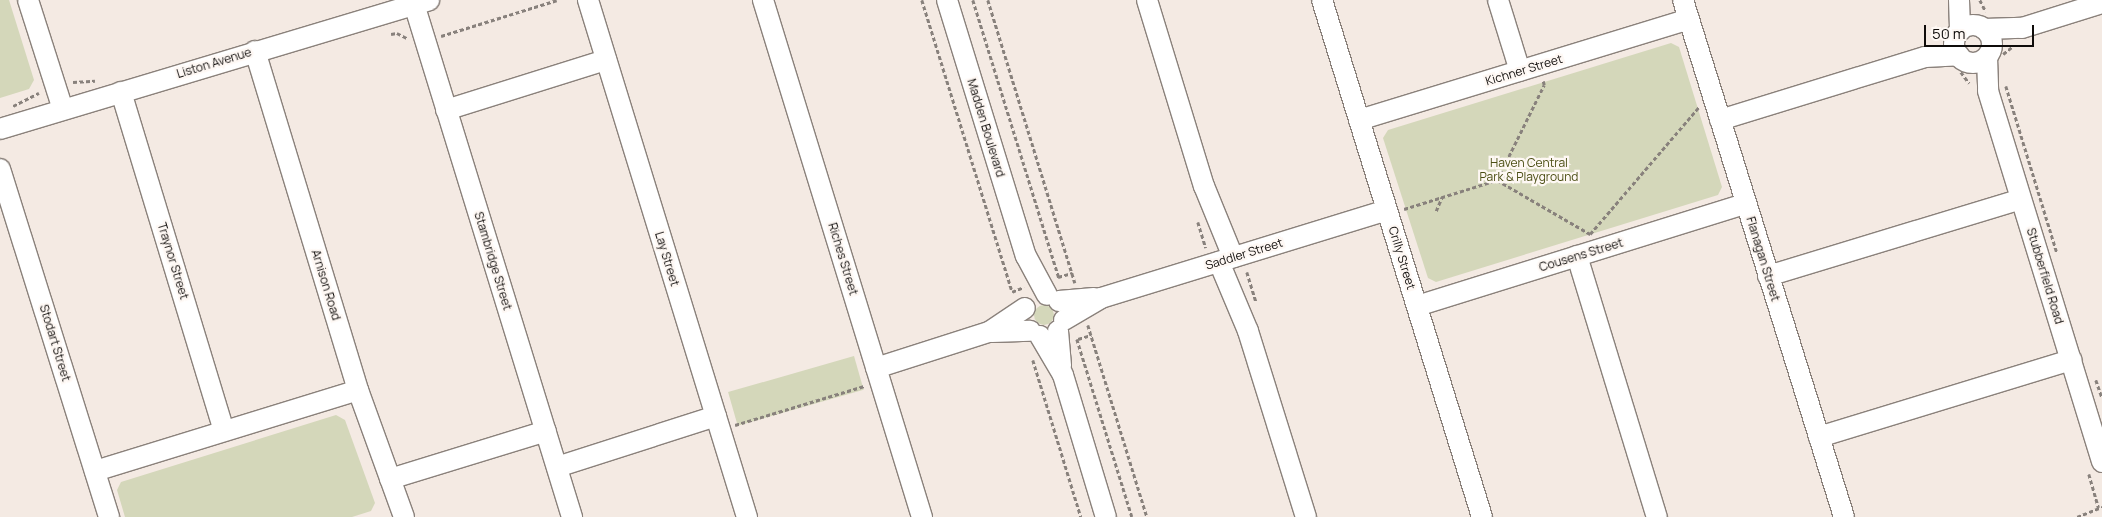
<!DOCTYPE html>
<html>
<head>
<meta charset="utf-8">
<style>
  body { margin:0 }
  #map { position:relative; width:2102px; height:517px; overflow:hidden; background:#f4eae3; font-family:Manrope,sans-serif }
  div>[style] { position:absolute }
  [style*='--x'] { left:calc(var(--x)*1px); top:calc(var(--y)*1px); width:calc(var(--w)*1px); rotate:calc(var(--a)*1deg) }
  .green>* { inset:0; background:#d4d7ba; transform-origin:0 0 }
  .round { border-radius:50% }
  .path>* { height:2.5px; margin-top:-1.25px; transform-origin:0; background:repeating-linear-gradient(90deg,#88817c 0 4px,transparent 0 6.5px) }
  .roads { filter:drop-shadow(1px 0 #8a817b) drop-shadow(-1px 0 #8a817b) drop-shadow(0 1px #8a817b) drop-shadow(0 -1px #8a817b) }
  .minor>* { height:20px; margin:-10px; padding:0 10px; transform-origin:10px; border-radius:10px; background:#fff }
  .minor>.ring { margin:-10px; padding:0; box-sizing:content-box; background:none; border:20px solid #fff; border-radius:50% }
  span { translate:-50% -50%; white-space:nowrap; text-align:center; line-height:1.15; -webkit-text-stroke:4.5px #fef8f4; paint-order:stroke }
  .street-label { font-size:12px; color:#0f0c0a }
  .park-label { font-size:12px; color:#4b4e14 }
  .scale { position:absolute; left:1924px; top:25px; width:110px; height:22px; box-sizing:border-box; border:2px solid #0f0c0a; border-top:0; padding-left:6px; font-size:15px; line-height:18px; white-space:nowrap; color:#0f0c0a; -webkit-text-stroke:4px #fef8f4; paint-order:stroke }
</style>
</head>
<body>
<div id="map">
  <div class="green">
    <i style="clip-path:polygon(0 0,9px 0,34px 80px,29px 89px,0 98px)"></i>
    <i style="clip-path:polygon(1671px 43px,1679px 47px,1722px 187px,1718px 195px,1436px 282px,1428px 278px,1383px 138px,1388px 130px)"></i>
    <i class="round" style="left:1034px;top:305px;width:20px;height:20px"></i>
    <i style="left:854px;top:356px;width:35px;height:131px;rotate:74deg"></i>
    <i style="clip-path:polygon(336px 415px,345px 420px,375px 503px,371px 511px,352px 517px,125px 517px,117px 490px,121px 482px)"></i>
  </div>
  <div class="path">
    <i style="--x:922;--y:0;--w:305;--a:72.8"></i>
    <i style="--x:973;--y:0;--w:291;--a:72.8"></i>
    <i style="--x:988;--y:0;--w:296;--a:72.9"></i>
    <i style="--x:1980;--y:0;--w:13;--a:63"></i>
    <i style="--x:391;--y:34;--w:6;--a:-9"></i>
    <i style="--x:397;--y:33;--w:11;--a:27"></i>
    <i style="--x:441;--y:36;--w:121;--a:-17.2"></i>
    <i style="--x:1933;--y:38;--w:12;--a:-31"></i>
    <i style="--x:2003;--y:54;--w:11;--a:-38"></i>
    <i style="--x:1961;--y:72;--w:14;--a:54"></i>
    <i style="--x:73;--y:82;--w:22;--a:-3"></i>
    <i style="--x:2006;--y:86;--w:175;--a:73"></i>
    <i style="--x:13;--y:106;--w:29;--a:-27"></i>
    <i style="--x:1497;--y:180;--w:106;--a:-63.7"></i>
    <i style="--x:1544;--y:85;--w:4;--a:-104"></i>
    <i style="--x:1404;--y:209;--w:97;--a:-17.3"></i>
    <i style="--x:1497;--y:180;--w:108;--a:30.1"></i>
    <i style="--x:1590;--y:234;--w:167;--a:-49.4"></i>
    <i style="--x:1436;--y:211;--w:15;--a:-67"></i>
    <i style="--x:1198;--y:222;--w:27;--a:73"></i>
    <i style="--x:1247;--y:272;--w:31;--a:73"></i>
    <i style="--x:1058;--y:277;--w:15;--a:-16"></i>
    <i style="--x:1012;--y:292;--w:13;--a:-23"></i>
    <i style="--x:1088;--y:325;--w:201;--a:72.9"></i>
    <i style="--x:1077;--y:339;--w:186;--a:72.8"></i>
    <i style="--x:1078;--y:339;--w:14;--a:-17"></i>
    <i style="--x:1033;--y:360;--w:164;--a:73"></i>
    <i style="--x:2096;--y:380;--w:18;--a:71"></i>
    <i style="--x:735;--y:425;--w:135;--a:-16.8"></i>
    <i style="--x:2089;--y:474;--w:35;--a:74"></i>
    <i style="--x:2077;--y:517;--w:27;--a:-22"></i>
  </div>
  <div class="roads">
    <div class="minor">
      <i style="--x:28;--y:0;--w:115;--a:72.3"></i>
      <i style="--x:588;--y:0;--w:541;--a:72.91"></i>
      <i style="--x:763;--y:0;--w:541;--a:72.91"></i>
      <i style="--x:947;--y:0;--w:268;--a:72.9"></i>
      <i style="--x:1026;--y:256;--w:44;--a:61.7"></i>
      <i style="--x:1147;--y:0;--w:195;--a:73"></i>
      <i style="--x:1204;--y:186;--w:77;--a:67.8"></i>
      <i style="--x:1322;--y:0;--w:541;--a:72.8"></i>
      <i style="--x:1498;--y:0;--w:74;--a:72.8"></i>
      <i style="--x:1683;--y:0;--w:541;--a:72.7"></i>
      <i style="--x:1959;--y:0;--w:31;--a:88"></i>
      <i style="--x:414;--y:4;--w:537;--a:72.88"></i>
      <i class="ring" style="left:1954px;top:25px;width:18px;height:18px"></i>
      <i style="--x:1984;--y:29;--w:38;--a:-2"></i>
      <i style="--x:2022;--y:28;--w:84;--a:-17.4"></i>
      <i style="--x:255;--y:51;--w:354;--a:73.1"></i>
      <i style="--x:358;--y:390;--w:135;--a:70.1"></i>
      <i style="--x:1987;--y:57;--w:34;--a:88"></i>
      <i style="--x:1988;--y:91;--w:388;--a:72.9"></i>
      <i style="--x:121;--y:92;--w:353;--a:73.1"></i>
      <i style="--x:446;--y:110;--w:168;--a:-17.4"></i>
      <i style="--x:1359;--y:120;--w:345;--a:-17"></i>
      <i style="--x:1720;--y:120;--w:214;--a:-17.1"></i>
      <i style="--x:1925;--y:57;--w:34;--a:-3"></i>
      <i style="--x:0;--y:129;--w:448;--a:-16.7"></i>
      <i style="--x:0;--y:169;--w:365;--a:72.6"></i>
      <i style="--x:1577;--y:256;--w:273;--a:73"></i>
      <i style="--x:1219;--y:262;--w:75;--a:67.2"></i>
      <i style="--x:1248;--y:331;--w:195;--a:72.7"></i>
      <i style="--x:1768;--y:276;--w:264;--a:-16.9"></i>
      <i style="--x:1059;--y:301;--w:35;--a:-5"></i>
      <i style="--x:1417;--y:306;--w:343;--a:-17.3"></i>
      <i style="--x:1064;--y:320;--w:43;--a:-30.7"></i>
      <i style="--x:1101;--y:298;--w:299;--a:-17.1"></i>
      <i style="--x:1058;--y:331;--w:35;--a:85"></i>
      <i style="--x:992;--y:332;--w:38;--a:-2"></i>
      <i style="--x:1040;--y:336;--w:45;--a:59.5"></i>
      <i style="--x:1063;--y:375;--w:148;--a:73.2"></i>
      <i style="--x:876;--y:368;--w:119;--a:-17.7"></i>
      <i style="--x:989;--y:332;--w:43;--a:-33.7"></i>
      <i style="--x:1819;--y:437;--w:264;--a:-17"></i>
      <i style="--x:557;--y:467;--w:167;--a:-17.8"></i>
      <i style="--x:95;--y:471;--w:275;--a:-17.1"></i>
      <i style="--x:390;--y:479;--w:163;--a:-17.1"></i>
    </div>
  </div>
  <div class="street-label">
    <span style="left:214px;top:63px;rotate:-17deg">Liston Avenue</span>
    <span style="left:1524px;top:70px;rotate:-17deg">Kichner Street</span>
    <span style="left:986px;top:128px;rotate:73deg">Madden Boulevard</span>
    <span style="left:1244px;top:254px;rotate:-17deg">Saddler Street</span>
    <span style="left:1581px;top:255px;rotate:-17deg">Cousens Street</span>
    <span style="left:1402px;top:258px;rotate:73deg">Crilly Street</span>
    <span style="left:667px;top:259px;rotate:73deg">Lay Street</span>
    <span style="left:843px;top:259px;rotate:73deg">Riches Street</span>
    <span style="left:1763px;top:259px;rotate:73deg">Flanagan Street</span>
    <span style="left:173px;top:261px;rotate:73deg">Traynor Street</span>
    <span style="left:493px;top:261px;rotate:73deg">Stambridge Street</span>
    <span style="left:2045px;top:276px;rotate:73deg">Stubberfield Road</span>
    <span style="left:326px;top:285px;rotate:73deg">Arnison Road</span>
    <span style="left:55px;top:343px;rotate:73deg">Stodart Street</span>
  </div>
  <div class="park-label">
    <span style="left:1529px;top:170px">Haven Central<br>Park &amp; Playground</span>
  </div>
  <div class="scale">50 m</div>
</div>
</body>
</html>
